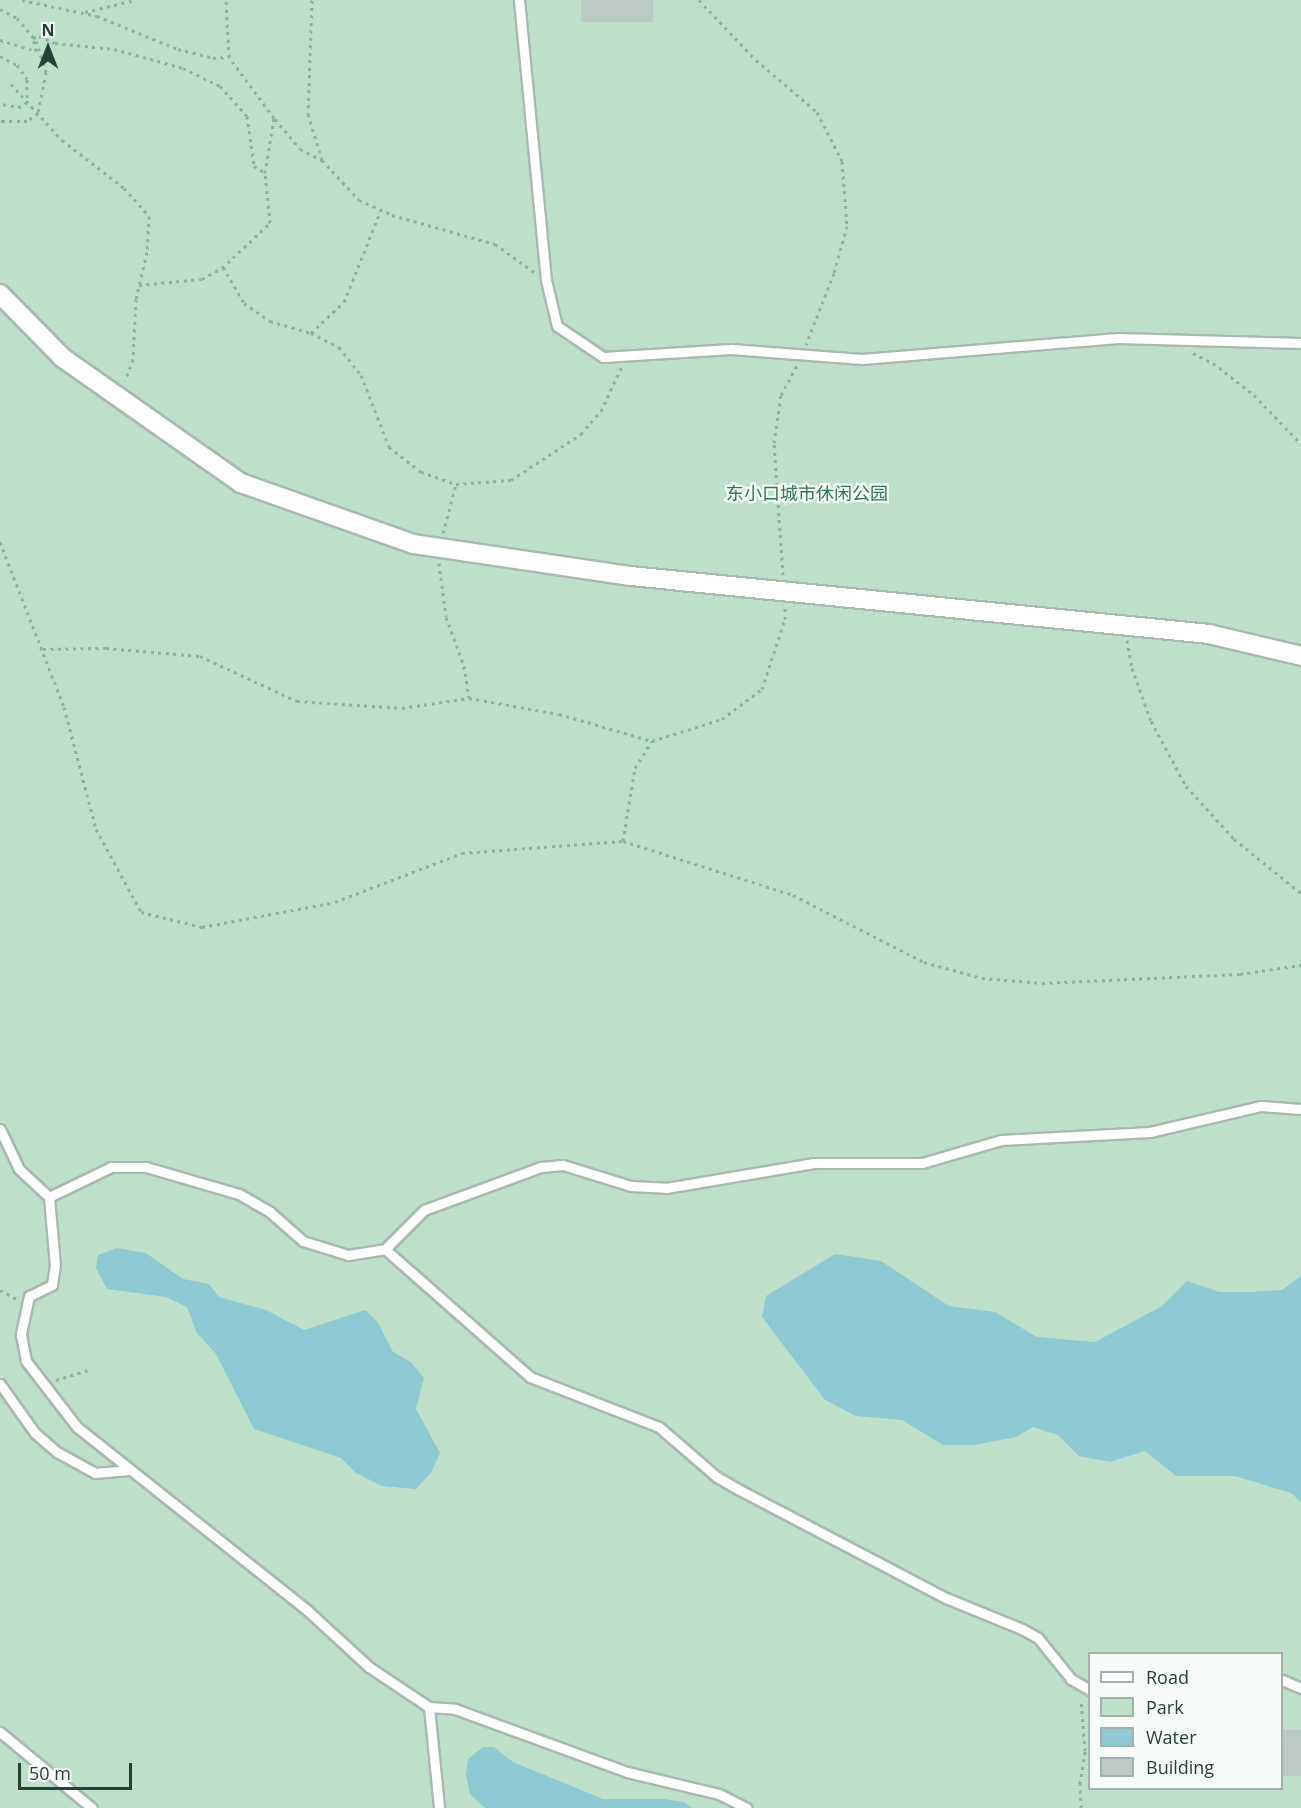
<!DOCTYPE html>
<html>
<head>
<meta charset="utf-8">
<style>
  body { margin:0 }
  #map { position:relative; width:1301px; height:1808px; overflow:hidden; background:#e6efeb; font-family:"Open Sans","Noto Sans SC",sans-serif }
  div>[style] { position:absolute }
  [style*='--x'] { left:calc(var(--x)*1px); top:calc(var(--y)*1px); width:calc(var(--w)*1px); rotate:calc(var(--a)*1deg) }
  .green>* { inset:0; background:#bfe0c8 }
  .water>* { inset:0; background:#8ec9d4 }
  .building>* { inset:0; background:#bbcac4; transform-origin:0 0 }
  .path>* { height:3px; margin-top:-1.5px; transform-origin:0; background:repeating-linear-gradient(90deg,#86b3a5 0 3px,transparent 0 7.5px) }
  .roads { filter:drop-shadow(2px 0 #a8b8b2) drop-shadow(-2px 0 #a8b8b2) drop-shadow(0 2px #a8b8b2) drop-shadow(0 -2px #a8b8b2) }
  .service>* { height:9px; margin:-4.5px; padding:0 4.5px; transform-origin:4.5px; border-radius:4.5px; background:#fff }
  .minor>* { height:18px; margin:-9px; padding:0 9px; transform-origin:9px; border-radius:9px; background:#fff }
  span { translate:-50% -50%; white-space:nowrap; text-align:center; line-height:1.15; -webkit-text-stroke:4.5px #f7fbf9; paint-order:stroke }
  .park-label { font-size:18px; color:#2d7a4b }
  .legend { position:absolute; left:1088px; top:1652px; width:195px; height:138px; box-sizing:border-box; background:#f7fbf9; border:2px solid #a3b1ad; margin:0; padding:8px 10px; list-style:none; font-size:18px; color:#24423a }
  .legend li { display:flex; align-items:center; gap:12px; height:30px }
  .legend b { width:30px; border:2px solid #a3b1ad }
  .north { position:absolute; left:18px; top:18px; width:60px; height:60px; -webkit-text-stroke:4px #f7fbf9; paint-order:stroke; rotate:0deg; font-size:16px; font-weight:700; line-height:24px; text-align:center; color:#24423a }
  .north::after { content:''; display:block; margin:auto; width:21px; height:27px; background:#24423a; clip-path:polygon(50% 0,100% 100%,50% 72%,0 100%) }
  .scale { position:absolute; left:18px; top:1763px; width:114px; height:27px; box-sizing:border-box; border:3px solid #24423a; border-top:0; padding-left:8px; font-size:18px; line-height:21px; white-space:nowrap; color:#24423a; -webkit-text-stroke:4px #f7fbf9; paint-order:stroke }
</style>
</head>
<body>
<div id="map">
  <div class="green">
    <i style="clip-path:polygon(evenodd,0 0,1301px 0,1301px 1808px,0 1808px,0 0,1090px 1654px,1282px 1654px,1282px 1788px,1090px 1788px,1090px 1654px)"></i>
  </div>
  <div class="water">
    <i style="clip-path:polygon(117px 1248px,146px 1253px,183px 1279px,209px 1284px,219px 1297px,266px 1310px,304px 1330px,365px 1310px,377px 1321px,393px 1352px,411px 1362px,424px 1378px,416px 1409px,440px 1453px,431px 1473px,416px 1489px,382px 1486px,356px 1473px,341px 1458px,254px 1429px,216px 1354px,197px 1333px,187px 1307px,166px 1297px,107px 1289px,96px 1268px,98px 1255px)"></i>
    <i style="clip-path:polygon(835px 1254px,881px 1261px,949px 1306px,995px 1312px,1037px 1337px,1095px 1342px,1162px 1306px,1187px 1281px,1220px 1292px,1249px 1292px,1282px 1290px,1301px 1276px,1301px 1502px,1291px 1493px,1235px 1476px,1176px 1476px,1145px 1451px,1110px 1462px,1079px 1456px,1058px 1435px,1033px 1427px,1016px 1437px,974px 1445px,943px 1445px,902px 1420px,856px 1416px,825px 1400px,762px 1317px,766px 1296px)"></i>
    <i style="clip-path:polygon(483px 1747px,494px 1747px,513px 1762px,603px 1799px,665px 1799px,684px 1802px,692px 1808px,485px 1808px,470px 1794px,466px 1775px,468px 1759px)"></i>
  </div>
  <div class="building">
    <i style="left:581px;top:0;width:72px;height:22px"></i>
    <i style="left:1301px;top:1730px;width:46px;height:20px;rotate:90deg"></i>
  </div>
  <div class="path">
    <i style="--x:22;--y:0;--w:77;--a:12"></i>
    <i style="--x:97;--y:16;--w:87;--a:22.2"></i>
    <i style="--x:178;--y:49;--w:36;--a:14"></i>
    <i style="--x:213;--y:58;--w:16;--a:-4"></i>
    <i style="--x:312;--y:0;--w:114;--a:92"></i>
    <i style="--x:308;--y:114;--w:48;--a:73.1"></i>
    <i style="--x:322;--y:160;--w:54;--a:47.2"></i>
    <i style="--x:359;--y:200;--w:36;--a:24"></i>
    <i style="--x:392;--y:215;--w:107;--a:15.7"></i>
    <i style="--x:495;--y:244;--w:48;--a:35.7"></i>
    <i style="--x:699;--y:0;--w:83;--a:46.5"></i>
    <i style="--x:756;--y:60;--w:80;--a:40.4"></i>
    <i style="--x:817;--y:112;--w:55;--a:63"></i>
    <i style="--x:842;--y:161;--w:65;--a:85.6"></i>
    <i style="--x:847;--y:226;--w:49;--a:105.5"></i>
    <i style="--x:834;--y:273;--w:77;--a:111.3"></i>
    <i style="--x:0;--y:9;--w:19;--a:28"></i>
    <i style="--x:17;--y:18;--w:30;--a:50"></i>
    <i style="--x:36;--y:41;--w:33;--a:72"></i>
    <i style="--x:46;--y:72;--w:42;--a:101"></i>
    <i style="--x:38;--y:113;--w:14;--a:144"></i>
    <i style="--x:27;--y:121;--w:27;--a:180"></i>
    <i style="--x:85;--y:12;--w:51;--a:-13.5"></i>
    <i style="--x:0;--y:40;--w:38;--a:17"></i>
    <i style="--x:36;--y:51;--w:13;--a:-103"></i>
    <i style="--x:33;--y:38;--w:6;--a:-18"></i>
    <i style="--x:39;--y:36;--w:17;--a:24"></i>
    <i style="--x:55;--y:43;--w:59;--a:5.8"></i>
    <i style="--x:114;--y:49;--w:72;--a:15.4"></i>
    <i style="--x:183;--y:68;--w:41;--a:25.9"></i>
    <i style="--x:220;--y:86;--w:40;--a:48"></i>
    <i style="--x:247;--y:116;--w:50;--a:82"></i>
    <i style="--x:254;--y:166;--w:13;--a:32"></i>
    <i style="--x:0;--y:56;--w:19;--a:28"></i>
    <i style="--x:17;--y:65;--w:17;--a:54"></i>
    <i style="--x:27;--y:79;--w:23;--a:90"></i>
    <i style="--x:27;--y:102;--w:8;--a:140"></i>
    <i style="--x:21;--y:107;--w:21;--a:-172"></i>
    <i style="--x:11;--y:84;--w:76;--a:47.7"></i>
    <i style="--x:62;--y:140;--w:78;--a:37.7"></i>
    <i style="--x:124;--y:188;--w:38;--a:48"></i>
    <i style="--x:149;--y:216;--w:36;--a:93"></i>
    <i style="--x:147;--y:252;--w:48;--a:103.2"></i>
    <i style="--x:136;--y:299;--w:60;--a:92.9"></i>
    <i style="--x:133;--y:359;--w:23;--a:110"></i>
    <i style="--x:275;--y:119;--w:39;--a:50"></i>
    <i style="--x:300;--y:149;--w:25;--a:27"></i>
    <i style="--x:223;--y:267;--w:42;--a:59.7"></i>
    <i style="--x:244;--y:303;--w:32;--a:35"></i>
    <i style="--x:270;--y:321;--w:43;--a:16.3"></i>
    <i style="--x:311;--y:333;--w:31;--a:27"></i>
    <i style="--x:339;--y:347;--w:36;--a:52"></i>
    <i style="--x:361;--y:375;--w:77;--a:68.7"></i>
    <i style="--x:389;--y:447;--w:41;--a:38"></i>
    <i style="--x:421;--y:472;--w:37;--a:19"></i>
    <i style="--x:139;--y:285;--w:63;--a:-5.4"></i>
    <i style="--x:202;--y:279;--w:23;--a:-29"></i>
    <i style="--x:222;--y:268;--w:66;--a:-43.2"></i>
    <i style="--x:270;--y:223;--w:50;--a:-95.7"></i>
    <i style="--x:265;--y:173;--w:56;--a:-80.7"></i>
    <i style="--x:274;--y:118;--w:76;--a:-126.4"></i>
    <i style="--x:229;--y:57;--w:57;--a:-93"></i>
    <i style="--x:311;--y:333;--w:45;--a:-43.2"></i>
    <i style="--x:344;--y:302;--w:99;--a:-68.1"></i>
    <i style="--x:1193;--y:353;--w:22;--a:27"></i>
    <i style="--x:1213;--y:363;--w:52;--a:38"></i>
    <i style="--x:1254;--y:395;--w:68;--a:46.2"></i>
    <i style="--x:443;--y:533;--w:51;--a:-75.1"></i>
    <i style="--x:456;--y:484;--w:55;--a:-4.2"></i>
    <i style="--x:511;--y:480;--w:84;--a:-33.3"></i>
    <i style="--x:581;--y:434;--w:30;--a:-49"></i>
    <i style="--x:601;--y:411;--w:50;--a:-65"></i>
    <i style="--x:0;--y:542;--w:177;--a:68.8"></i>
    <i style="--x:64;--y:707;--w:126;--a:75.3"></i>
    <i style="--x:96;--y:829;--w:94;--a:61.5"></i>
    <i style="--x:141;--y:912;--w:63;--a:13.8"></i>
    <i style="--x:202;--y:927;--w:135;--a:-10.6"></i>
    <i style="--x:335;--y:902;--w:136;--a:-21.1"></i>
    <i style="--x:462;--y:853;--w:161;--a:-4.3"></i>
    <i style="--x:623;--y:841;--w:178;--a:17.6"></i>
    <i style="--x:793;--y:895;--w:147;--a:27.1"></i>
    <i style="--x:924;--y:962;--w:60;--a:15.4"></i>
    <i style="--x:982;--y:978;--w:60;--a:4.8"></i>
    <i style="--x:1042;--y:983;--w:198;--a:-2.6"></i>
    <i style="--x:1240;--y:974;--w:62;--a:-8.4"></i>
    <i style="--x:439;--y:563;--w:54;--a:82.6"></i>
    <i style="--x:446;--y:617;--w:52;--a:69.8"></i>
    <i style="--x:464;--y:666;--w:32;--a:81"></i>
    <i style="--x:783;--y:575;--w:132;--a:-93.9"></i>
    <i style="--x:774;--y:443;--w:49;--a:-81.7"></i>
    <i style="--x:781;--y:395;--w:34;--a:-62"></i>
    <i style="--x:1127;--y:640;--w:28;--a:80"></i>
    <i style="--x:1132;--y:668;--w:56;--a:70.3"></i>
    <i style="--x:1151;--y:721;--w:74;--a:61.7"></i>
    <i style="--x:1186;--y:786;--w:72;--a:47.8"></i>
    <i style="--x:1234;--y:839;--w:86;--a:38.9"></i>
    <i style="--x:43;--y:649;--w:63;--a:-0.9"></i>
    <i style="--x:106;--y:648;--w:94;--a:4.9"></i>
    <i style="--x:200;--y:656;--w:107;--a:24.9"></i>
    <i style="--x:297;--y:701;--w:105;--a:3.8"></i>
    <i style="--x:402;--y:708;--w:68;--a:-8.5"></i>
    <i style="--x:469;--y:698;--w:91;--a:10.1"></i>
    <i style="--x:559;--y:714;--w:97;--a:16.2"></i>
    <i style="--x:623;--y:841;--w:74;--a:-80.7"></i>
    <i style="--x:635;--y:768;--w:32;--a:-58"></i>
    <i style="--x:652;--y:741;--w:73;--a:-17.4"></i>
    <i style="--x:722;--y:719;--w:50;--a:-36.9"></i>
    <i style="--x:762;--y:689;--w:74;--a:-71.8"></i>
    <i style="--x:785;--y:619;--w:13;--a:-90"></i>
    <i style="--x:0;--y:1290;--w:19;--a:28"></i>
    <i style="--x:56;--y:1380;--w:34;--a:-17"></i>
    <i style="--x:1081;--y:1808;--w:24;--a:-92"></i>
    <i style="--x:1080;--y:1784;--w:33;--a:-81"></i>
    <i style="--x:1085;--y:1751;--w:52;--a:-94.4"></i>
  </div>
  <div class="roads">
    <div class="service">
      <i style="--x:519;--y:0;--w:281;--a:84.5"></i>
      <i style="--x:546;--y:280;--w:47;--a:76.6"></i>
      <i style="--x:557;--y:326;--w:55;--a:34"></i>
      <i style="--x:603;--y:357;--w:128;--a:-3.6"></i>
      <i style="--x:731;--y:349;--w:131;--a:4.4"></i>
      <i style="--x:862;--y:359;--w:257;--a:-4.7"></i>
      <i style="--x:1118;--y:338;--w:183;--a:1.6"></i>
      <i style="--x:0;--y:1129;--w:44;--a:64.6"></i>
      <i style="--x:19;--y:1169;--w:41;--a:43"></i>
      <i style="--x:49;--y:1197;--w:69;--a:-25.8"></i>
      <i style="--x:111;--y:1167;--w:35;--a:0"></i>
      <i style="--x:146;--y:1167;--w:97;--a:16.2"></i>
      <i style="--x:239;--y:1194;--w:36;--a:30"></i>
      <i style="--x:270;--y:1212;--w:44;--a:41.3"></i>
      <i style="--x:303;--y:1241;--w:47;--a:17.3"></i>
      <i style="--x:348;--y:1255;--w:37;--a:-9"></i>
      <i style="--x:385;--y:1249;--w:55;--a:-45"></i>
      <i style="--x:424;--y:1210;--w:125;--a:-20.2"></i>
      <i style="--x:541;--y:1167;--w:22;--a:-5"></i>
      <i style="--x:563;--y:1165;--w:71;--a:17.2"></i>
      <i style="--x:631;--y:1186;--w:35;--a:3"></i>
      <i style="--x:666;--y:1188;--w:150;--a:-9.6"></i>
      <i style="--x:814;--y:1163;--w:108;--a:0"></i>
      <i style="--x:922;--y:1163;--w:82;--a:-16.2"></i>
      <i style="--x:1001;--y:1140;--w:149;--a:-3.1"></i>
      <i style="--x:1150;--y:1132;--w:114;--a:-13.2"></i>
      <i style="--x:1261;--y:1106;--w:40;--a:4.3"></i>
      <i style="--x:49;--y:1197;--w:68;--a:85"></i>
      <i style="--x:55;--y:1265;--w:20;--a:99"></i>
      <i style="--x:52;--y:1285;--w:25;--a:154"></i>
      <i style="--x:29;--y:1296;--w:40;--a:102"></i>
      <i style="--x:21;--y:1335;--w:26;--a:79"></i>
      <i style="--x:26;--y:1361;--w:83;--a:52.3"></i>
      <i style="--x:77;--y:1427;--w:295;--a:38.5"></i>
      <i style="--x:308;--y:1611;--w:83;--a:42.6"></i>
      <i style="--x:369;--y:1667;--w:72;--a:33.7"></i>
      <i style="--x:429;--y:1707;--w:26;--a:4"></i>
      <i style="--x:455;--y:1709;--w:183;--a:20.1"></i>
      <i style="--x:627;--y:1772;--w:95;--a:13.4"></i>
      <i style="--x:719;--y:1794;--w:31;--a:27"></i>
      <i style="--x:385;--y:1249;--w:193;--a:41.4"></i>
      <i style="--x:530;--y:1377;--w:138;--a:21.2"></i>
      <i style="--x:659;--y:1427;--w:77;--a:40.8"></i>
      <i style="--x:717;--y:1477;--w:24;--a:30"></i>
      <i style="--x:738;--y:1489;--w:235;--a:27.7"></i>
      <i style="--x:946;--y:1598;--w:82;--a:22.2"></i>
      <i style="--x:1022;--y:1629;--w:18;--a:29"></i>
      <i style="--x:1038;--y:1638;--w:53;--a:51.2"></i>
      <i style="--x:1071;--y:1679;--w:22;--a:30"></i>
      <i style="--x:0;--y:1384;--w:60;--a:54.5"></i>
      <i style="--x:35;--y:1433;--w:29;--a:41"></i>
      <i style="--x:57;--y:1452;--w:43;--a:28.9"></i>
      <i style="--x:95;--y:1473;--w:34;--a:-5"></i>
      <i style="--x:1282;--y:1680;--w:21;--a:23"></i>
      <i style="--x:429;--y:1707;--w:101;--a:84.3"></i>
      <i style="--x:0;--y:1732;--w:119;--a:39.6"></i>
    </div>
    <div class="minor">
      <i style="--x:0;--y:294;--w:90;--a:45.5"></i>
      <i style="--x:63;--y:358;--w:218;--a:35.1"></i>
      <i style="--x:241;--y:483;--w:182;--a:19.5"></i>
      <i style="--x:413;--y:544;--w:220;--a:8.4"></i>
      <i style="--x:631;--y:576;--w:581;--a:5.73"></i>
      <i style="--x:1209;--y:634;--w:95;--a:13.4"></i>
    </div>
  </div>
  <div class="park-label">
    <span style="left:807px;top:493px">东小口城市休闲公园</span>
  </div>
  <ul class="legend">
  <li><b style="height:8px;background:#fff"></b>Road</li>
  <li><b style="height:16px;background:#bfe0c8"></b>Park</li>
  <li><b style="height:16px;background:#8ec9d4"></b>Water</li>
  <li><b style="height:16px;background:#bbcac4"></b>Building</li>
  </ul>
  <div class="north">N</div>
  <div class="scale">50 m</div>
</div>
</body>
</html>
